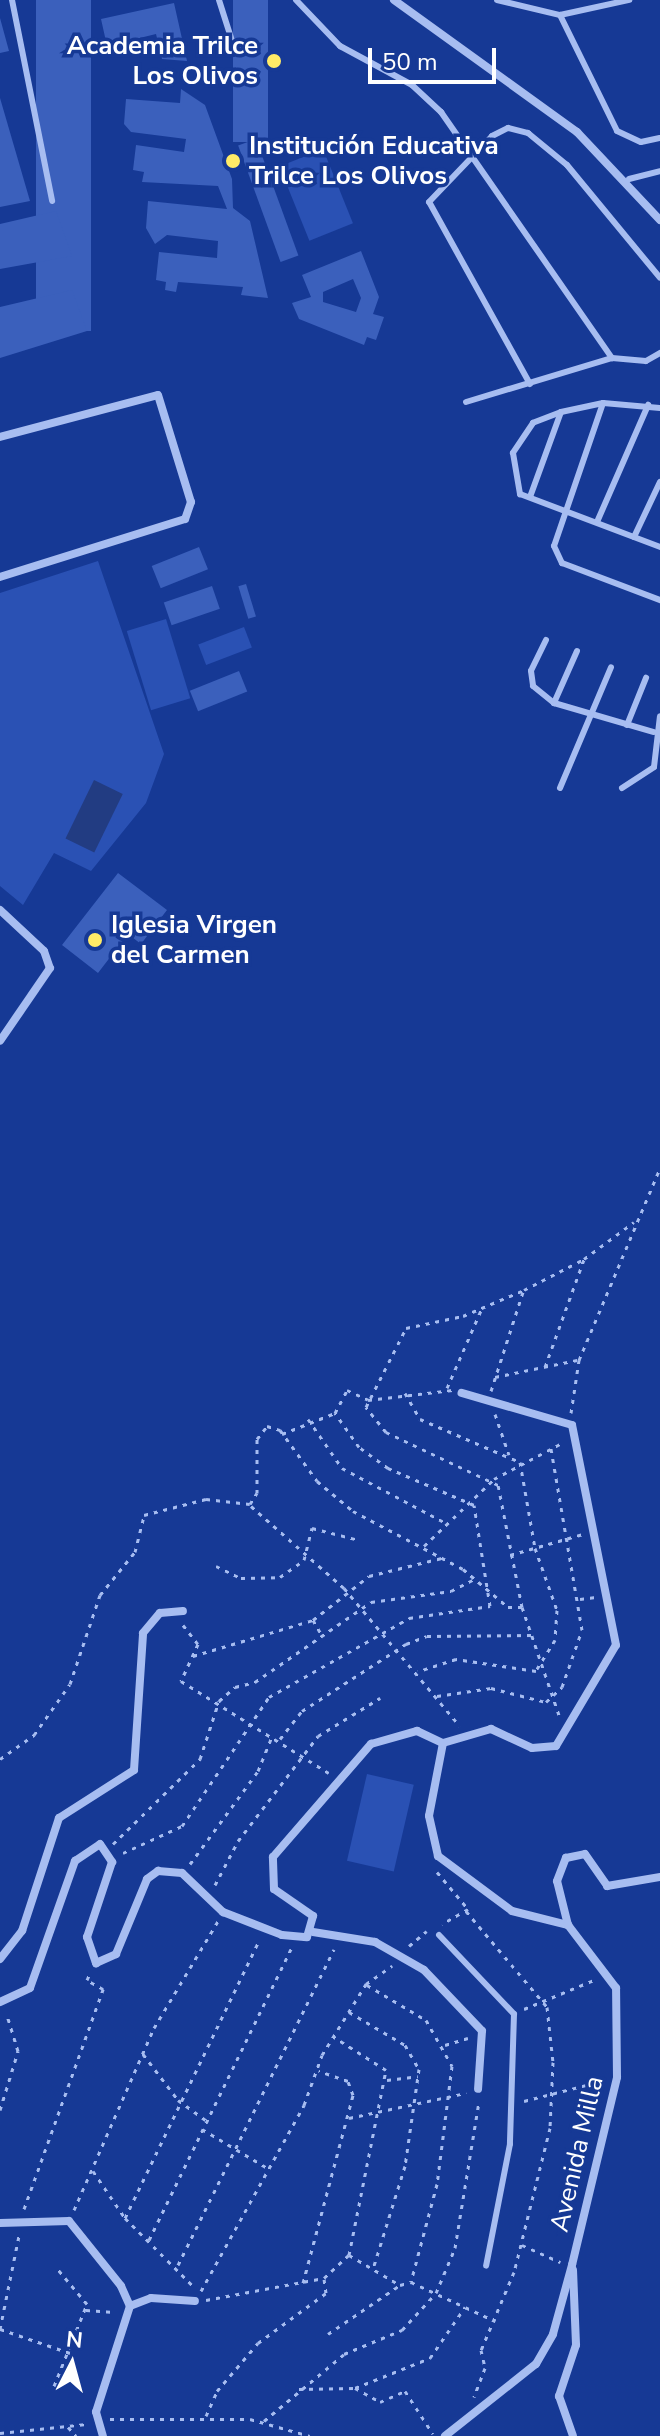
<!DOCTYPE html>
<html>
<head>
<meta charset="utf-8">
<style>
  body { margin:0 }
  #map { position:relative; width:660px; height:2436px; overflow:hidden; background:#163995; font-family:"Nunito Sans",sans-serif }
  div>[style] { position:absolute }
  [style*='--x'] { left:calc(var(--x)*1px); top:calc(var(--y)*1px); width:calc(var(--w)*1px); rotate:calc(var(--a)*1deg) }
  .green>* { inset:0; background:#2a51b4; transform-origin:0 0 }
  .water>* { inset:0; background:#223c82; transform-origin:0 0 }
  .building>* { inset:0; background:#3b60bc; transform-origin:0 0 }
  .path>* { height:3px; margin-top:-1.5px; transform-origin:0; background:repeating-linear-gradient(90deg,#a7bdf1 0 4px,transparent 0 10px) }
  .lane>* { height:6px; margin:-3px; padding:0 3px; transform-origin:3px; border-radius:3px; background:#a7bdf1 }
  .street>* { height:8px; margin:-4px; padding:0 4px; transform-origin:4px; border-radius:4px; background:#a7bdf1 }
  .dots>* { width:22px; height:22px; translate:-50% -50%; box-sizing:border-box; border:4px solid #163995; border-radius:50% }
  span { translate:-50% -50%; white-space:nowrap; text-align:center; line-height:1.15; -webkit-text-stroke:7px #163995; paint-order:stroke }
  .poi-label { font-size:26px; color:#fff; font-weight:700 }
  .right { translate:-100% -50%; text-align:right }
  .left { translate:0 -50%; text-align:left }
  .street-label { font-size:26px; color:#fff }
  .north { position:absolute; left:32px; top:2324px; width:80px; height:80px; -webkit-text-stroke:6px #163995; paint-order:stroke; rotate:6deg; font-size:22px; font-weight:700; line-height:32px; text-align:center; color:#fff }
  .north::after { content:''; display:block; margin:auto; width:28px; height:36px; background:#fff; clip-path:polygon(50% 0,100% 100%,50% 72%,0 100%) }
  .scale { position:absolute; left:368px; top:48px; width:128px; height:36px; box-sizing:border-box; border:4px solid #fff; border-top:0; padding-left:10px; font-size:24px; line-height:28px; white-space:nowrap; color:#fff; -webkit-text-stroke:6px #163995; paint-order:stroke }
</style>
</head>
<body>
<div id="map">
  <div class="green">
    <i style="left:323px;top:149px;width:80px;height:47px;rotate:68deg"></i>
    <i style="clip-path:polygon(98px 561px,164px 754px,146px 803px,91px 871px,54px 853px,23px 905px,0 886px,0 593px)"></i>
    <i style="left:166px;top:619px;width:83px;height:41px;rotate:73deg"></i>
    <i style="left:244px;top:627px;width:22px;height:49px;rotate:69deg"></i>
    <i style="left:367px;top:1774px;width:48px;height:89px;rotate:13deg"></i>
  </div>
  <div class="water">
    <i style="left:94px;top:780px;width:32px;height:65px;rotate:26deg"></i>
  </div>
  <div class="building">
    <i style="left:36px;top:0;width:55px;height:331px"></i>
    <i style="left:233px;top:0;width:35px;height:142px"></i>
    <i style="clip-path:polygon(174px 3px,187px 61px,162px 59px,156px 34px,107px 46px,101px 19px)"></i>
    <i style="clip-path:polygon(0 18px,9px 51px,0 53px)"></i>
    <i style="clip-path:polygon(181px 89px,205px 105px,232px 179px,233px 208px,250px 221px,268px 298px,241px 295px,243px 287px,178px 282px,176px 292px,165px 290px,166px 282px,156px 280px,159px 252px,217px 258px,218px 241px,167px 235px,155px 244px,146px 228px,148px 201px,227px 209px,218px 186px,142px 182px,144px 172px,133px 170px,136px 145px,184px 152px,186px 139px,131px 132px,124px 124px,126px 99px,180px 103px)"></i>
    <i style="clip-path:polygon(0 98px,30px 201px,0 207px)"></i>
    <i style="left:256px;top:139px;width:124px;height:19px;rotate:70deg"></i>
    <i style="clip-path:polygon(56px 211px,72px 256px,0 269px,0 224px)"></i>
    <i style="clip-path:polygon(evenodd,361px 251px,379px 297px,373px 314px,384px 317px,376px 340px,367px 337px,364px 345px,299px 319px,292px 303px,311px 297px,302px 275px,361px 251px,353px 279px,361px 298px,356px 312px,323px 302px,323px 292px,353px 279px)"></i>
    <i style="clip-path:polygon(72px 290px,87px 331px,0 358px,0 307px)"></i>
    <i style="left:199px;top:547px;width:24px;height:51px;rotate:68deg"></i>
    <i style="left:246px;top:584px;width:34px;height:8px;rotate:73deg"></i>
    <i style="left:212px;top:586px;width:24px;height:51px;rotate:71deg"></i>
    <i style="left:239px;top:671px;width:22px;height:53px;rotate:68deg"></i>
    <i style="clip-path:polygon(118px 873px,167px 910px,141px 944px,128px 934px,98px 973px,62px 945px)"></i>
  </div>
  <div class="path">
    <i style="--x:545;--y:1367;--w:115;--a:-70.1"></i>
    <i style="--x:495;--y:1377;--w:84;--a:-11.7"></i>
    <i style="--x:447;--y:1388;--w:87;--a:-66.4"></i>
    <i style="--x:491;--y:1391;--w:104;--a:-72.1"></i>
    <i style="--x:405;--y:1393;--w:30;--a:60"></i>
    <i style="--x:420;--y:1419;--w:109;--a:23.3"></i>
    <i style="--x:520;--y:1462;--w:87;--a:80.1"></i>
    <i style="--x:535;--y:1548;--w:66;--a:70.5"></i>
    <i style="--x:557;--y:1610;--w:30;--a:94"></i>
    <i style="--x:555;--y:1640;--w:36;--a:122"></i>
    <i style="--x:536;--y:1671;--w:81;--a:-171.5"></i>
    <i style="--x:456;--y:1659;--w:40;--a:162"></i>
    <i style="--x:571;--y:1413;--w:54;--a:-81.4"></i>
    <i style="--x:579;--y:1360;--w:208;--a:-67.1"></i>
    <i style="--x:495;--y:1414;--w:43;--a:71.1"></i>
    <i style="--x:308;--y:1419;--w:60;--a:55.2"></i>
    <i style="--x:342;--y:1468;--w:118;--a:27.9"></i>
    <i style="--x:282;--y:1434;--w:57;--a:-21.6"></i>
    <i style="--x:335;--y:1413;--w:26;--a:-62"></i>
    <i style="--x:347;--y:1390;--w:23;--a:25"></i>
    <i style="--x:368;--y:1400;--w:85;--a:-6.8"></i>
    <i style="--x:251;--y:1506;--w:124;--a:41.4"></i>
    <i style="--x:344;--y:1588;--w:180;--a:50"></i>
    <i style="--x:424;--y:1546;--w:97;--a:-43.7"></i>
    <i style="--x:494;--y:1479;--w:79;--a:-27.9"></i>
    <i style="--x:510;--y:1555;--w:76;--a:-16"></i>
    <i style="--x:216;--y:1566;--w:28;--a:26"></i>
    <i style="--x:241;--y:1578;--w:39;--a:-1"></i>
    <i style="--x:280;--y:1577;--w:29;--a:-35"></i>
    <i style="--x:304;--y:1560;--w:33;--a:-76"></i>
    <i style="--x:312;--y:1528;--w:49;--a:14.3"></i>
    <i style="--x:580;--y:1599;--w:16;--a:-7"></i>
    <i style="--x:522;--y:1607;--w:124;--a:-101.1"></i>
    <i style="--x:498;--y:1485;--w:124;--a:-154.7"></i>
    <i style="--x:386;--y:1432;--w:32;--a:-129"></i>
    <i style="--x:366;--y:1407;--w:89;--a:-63.1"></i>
    <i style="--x:406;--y:1328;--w:58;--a:-11.9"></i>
    <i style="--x:463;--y:1316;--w:66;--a:-23.1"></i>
    <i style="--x:524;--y:1290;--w:68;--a:-27.3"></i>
    <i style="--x:584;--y:1259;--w:62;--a:-36.5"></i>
    <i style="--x:313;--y:1620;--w:71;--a:-38.2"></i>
    <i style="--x:369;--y:1576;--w:75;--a:-13.9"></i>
    <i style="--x:183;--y:1625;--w:24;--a:52"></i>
    <i style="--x:198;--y:1644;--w:41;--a:114.7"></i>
    <i style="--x:181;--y:1681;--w:174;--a:31.9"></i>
    <i style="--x:193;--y:1656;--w:125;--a:-16.7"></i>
    <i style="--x:313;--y:1620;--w:20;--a:60"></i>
    <i style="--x:437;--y:1696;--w:55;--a:-8.4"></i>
    <i style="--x:491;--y:1688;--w:57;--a:14.3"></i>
    <i style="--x:546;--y:1702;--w:22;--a:-43"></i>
    <i style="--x:562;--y:1687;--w:60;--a:-70.7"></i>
    <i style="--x:582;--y:1630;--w:185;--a:-99.7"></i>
    <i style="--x:280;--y:1739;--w:36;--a:-52"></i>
    <i style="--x:302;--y:1711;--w:124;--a:-32.8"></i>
    <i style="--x:406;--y:1644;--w:22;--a:-21"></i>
    <i style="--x:427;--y:1636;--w:107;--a:-0.5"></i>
    <i style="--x:0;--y:1759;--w:42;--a:-35.2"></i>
    <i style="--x:34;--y:1735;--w:62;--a:-54.8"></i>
    <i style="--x:70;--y:1684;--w:94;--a:-71.4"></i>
    <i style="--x:100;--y:1595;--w:55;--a:-50.9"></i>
    <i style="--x:135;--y:1552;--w:38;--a:-76"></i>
    <i style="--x:144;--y:1515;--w:64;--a:-14.5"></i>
    <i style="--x:206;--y:1499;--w:44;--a:6.5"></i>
    <i style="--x:250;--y:1504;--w:13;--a:-58"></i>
    <i style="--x:257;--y:1493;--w:54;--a:-90"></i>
    <i style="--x:257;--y:1439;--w:16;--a:-52"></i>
    <i style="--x:267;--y:1426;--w:14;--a:17"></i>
    <i style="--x:280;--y:1430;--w:63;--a:54"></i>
    <i style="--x:317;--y:1481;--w:47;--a:39.8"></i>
    <i style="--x:353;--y:1511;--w:124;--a:27.8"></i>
    <i style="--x:463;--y:1569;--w:59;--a:40.2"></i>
    <i style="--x:508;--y:1607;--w:14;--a:0"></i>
    <i style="--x:522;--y:1607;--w:114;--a:71.1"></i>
    <i style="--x:113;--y:1844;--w:122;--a:-44.3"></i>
    <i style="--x:200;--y:1759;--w:61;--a:-71.9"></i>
    <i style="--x:219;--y:1701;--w:21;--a:-41"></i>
    <i style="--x:235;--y:1687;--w:21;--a:-14"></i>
    <i style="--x:255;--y:1682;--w:141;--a:-34.6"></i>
    <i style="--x:371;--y:1602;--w:81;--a:-7.8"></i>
    <i style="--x:451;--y:1591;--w:28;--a:-27"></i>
    <i style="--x:123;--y:1853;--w:65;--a:-24.6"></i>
    <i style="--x:182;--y:1826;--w:156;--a:-56"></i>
    <i style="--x:269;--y:1697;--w:161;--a:-29.4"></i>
    <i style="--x:409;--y:1618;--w:82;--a:-8.4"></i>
    <i style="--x:490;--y:1606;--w:102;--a:-99"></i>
    <i style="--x:474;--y:1505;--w:94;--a:-156.7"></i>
    <i style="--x:388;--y:1468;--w:36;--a:-144"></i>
    <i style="--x:359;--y:1447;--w:42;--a:-125.2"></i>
    <i style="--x:190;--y:1864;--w:115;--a:-53.8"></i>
    <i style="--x:258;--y:1771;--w:37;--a:-68"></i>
    <i style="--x:437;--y:1872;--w:48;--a:50"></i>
    <i style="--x:468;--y:1909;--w:30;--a:150"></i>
    <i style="--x:215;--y:1885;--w:50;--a:-62.4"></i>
    <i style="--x:238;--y:1841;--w:132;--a:-52.7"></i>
    <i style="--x:318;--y:1736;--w:73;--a:-31.5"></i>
    <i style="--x:466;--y:1911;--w:126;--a:49.8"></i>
    <i style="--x:547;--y:2007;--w:55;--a:83.8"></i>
    <i style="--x:553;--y:2062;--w:66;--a:92.6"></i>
    <i style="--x:550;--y:2128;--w:148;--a:104"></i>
    <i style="--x:514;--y:2272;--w:85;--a:112.9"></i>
    <i style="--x:481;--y:2350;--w:18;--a:77"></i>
    <i style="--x:485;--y:2368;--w:31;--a:111"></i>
    <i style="--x:409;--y:1946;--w:23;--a:-40"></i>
    <i style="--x:367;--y:1985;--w:69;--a:30.7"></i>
    <i style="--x:426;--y:2020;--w:53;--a:60.5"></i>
    <i style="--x:452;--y:2066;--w:119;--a:97.2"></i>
    <i style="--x:437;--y:2184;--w:101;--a:104.9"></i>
    <i style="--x:524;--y:2009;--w:76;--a:-22.5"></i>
    <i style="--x:349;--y:2012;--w:65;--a:30.5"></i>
    <i style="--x:405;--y:2045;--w:28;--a:60"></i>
    <i style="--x:419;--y:2069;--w:98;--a:98.2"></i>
    <i style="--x:405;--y:2166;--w:108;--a:107.3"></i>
    <i style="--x:445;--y:2045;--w:24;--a:-17"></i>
    <i style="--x:143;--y:2054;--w:58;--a:52.7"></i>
    <i style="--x:178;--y:2100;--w:34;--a:36"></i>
    <i style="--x:387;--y:2080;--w:31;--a:-7"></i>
    <i style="--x:524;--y:2101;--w:81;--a:-14.4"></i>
    <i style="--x:0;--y:2110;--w:62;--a:-73"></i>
    <i style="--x:18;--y:2051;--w:39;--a:-107"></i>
    <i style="--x:349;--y:2118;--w:120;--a:-12.1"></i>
    <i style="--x:202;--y:2129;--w:78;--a:30.8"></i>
    <i style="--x:93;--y:2171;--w:57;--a:55.8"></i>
    <i style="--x:125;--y:2218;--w:98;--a:45"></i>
    <i style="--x:24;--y:2209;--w:234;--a:-70.2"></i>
    <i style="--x:103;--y:1989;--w:18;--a:-151"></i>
    <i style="--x:87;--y:1980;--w:8;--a:-67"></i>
    <i style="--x:74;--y:2210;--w:199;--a:-66.3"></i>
    <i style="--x:154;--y:2028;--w:125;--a:-59.1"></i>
    <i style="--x:125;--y:2218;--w:308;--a:-64.2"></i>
    <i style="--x:149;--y:2240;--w:324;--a:-64"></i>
    <i style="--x:522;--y:2245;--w:42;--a:24.1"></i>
    <i style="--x:349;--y:2255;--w:59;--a:30.5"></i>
    <i style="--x:400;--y:2285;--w:11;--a:-15"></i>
    <i style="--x:411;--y:2282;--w:93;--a:24.9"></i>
    <i style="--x:178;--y:2265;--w:352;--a:-63.7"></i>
    <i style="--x:303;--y:2283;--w:195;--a:-75.1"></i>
    <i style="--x:353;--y:2095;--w:15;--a:-110"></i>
    <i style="--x:348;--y:2081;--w:31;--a:-161"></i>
    <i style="--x:201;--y:2291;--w:213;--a:-61"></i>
    <i style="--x:304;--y:2105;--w:53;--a:-70.2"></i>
    <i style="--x:322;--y:2055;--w:84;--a:-58.2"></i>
    <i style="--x:366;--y:1984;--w:32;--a:-35"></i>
    <i style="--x:206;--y:2300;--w:120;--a:-10.6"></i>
    <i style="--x:324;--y:2278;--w:34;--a:-43"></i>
    <i style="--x:349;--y:2255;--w:189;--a:-78.7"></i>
    <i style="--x:386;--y:2070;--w:62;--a:-147.6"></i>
    <i style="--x:86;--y:2310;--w:28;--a:4"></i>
    <i style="--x:0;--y:2329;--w:95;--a:-78.5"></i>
    <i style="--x:0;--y:2329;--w:74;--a:18.9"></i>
    <i style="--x:328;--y:2334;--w:87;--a:-34.2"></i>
    <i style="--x:54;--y:2386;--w:88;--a:-68.1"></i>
    <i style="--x:87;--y:2304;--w:48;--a:-130"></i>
    <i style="--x:355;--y:2388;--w:81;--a:-21.8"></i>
    <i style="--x:430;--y:2358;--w:62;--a:-55.5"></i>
    <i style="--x:299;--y:2389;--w:56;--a:-1"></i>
    <i style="--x:355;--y:2388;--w:29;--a:29"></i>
    <i style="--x:380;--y:2402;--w:27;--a:-24"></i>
    <i style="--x:405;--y:2391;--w:51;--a:56.9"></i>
    <i style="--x:206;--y:2416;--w:27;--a:-66"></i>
    <i style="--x:217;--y:2391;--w:63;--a:-49.5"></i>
    <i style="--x:258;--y:2343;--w:84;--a:-36.3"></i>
    <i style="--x:326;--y:2293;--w:15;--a:-98"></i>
    <i style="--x:110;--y:2419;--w:140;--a:0"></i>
    <i style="--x:250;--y:2419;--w:62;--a:15.8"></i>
    <i style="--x:264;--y:2421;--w:104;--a:-39.9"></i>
    <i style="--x:344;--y:2354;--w:63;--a:-22.5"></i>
    <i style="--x:402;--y:2330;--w:50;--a:-47.4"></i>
    <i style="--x:436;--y:2293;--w:49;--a:-67.1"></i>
    <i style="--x:455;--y:2248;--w:149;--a:-80.7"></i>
    <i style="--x:68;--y:2427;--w:12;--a:48"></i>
    <i style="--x:0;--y:2433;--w:87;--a:-5.9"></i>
  </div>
  <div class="lane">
    <i style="--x:12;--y:0;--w:205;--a:78.7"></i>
    <i style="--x:219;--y:0;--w:46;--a:72.3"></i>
    <i style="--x:296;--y:0;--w:64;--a:46.3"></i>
    <i style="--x:340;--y:46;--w:82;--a:28.4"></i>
    <i style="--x:412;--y:85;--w:40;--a:43"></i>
    <i style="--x:441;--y:112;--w:300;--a:55.2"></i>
    <i style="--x:612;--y:358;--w:34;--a:5"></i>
    <i style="--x:646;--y:361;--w:16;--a:-30"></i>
    <i style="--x:497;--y:0;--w:65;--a:13.4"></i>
    <i style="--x:560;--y:15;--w:71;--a:-12.3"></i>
    <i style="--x:560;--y:15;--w:129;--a:63.8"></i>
    <i style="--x:617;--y:131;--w:26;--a:25"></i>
    <i style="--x:641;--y:142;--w:19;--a:-12"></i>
    <i style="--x:629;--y:179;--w:32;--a:-14"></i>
    <i style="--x:530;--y:384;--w:208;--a:-119"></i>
    <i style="--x:429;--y:202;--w:91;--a:-46.3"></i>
    <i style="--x:492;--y:136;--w:18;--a:-27"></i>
    <i style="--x:508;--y:128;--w:21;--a:14"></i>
    <i style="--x:528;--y:133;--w:50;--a:39.4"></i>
    <i style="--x:567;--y:165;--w:146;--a:50.5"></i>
    <i style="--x:466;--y:402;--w:152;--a:-16.8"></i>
    <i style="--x:603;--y:403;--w:151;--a:108.9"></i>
    <i style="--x:554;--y:546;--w:19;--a:65"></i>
    <i style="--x:562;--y:563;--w:105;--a:20.7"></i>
    <i style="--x:660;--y:408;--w:57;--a:-175"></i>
    <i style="--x:603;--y:403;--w:43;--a:167.9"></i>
    <i style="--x:561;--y:412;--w:30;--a:159"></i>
    <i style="--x:533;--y:423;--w:36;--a:124"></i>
    <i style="--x:513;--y:453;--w:42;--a:80.3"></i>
    <i style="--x:520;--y:494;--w:150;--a:20.7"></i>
    <i style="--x:530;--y:497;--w:90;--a:-70"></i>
    <i style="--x:597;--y:522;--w:128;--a:-66.4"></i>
    <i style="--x:634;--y:537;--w:61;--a:-64.7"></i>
    <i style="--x:546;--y:640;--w:34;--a:116"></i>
    <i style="--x:531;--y:671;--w:15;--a:82"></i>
    <i style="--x:533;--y:686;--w:27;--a:39"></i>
    <i style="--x:577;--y:651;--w:57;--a:113.9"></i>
    <i style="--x:554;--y:703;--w:104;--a:16.2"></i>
    <i style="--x:627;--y:725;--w:51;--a:-68"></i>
    <i style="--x:560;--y:788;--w:131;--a:-67.1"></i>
    <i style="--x:622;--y:788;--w:38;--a:-33"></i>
    <i style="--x:654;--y:767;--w:51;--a:-83.3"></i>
    <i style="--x:439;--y:1935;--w:109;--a:46.5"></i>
    <i style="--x:514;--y:2014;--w:130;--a:91.8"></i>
    <i style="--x:510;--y:2144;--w:124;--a:101.1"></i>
  </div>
  <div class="street">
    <i style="--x:394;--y:0;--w:226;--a:35.8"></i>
    <i style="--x:577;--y:132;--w:121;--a:46.7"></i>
    <i style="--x:0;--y:437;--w:163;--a:-14.9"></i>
    <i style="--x:158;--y:395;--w:112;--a:72.9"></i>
    <i style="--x:191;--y:502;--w:18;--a:109"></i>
    <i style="--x:185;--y:519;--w:194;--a:162.6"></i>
    <i style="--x:0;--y:910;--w:60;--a:43"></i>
    <i style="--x:44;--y:951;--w:18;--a:71"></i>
    <i style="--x:50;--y:968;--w:88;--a:124.4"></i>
    <i style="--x:443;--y:1743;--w:50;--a:-16.3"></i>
    <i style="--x:491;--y:1729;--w:45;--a:24.9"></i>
    <i style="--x:532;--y:1748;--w:24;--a:-5"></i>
    <i style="--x:556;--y:1746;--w:117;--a:-59.3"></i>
    <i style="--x:616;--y:1645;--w:224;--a:-101.3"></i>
    <i style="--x:572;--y:1425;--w:115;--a:-163.8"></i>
    <i style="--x:443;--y:1743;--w:74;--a:100.9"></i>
    <i style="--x:429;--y:1816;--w:41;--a:77.3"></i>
    <i style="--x:438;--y:1856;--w:92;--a:36.6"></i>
    <i style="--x:512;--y:1911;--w:58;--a:14"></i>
    <i style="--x:568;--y:1925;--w:45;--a:-104"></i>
    <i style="--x:557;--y:1881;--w:25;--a:-69"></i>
    <i style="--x:566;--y:1858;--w:19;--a:-12"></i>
    <i style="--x:585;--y:1854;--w:39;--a:55"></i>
    <i style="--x:607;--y:1886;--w:54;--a:-9.6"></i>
    <i style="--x:313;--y:1932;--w:63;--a:9.2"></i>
    <i style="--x:375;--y:1942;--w:56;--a:29.7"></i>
    <i style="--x:424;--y:1970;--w:84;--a:46.4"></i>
    <i style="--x:482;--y:2031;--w:58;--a:93.9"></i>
    <i style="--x:0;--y:1959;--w:36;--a:-52"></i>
    <i style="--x:22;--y:1931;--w:119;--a:-71.9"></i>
    <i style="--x:59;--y:1818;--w:89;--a:-32.6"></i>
    <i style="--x:134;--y:1770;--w:137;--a:-86.2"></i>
    <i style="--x:143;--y:1633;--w:26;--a:-50"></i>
    <i style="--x:160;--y:1613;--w:23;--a:-5"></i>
    <i style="--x:0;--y:2002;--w:33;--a:-25"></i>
    <i style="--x:30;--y:1988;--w:135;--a:-70.5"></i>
    <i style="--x:75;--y:1861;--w:30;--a:-34"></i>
    <i style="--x:100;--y:1844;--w:22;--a:56"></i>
    <i style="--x:112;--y:1862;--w:79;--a:108.4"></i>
    <i style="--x:87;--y:1937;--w:28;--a:71"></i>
    <i style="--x:96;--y:1963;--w:22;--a:-24"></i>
    <i style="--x:116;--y:1954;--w:81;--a:-67.5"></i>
    <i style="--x:147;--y:1879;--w:14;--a:-36"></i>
    <i style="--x:158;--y:1871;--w:24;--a:5"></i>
    <i style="--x:182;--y:1873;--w:57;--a:43.6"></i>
    <i style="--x:223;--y:1912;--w:63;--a:21.3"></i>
    <i style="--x:282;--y:1935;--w:25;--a:5"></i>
    <i style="--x:307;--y:1937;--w:22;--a:-74"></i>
    <i style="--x:313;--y:1916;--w:47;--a:-145.3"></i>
    <i style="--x:274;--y:1889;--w:32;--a:-92"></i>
    <i style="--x:273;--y:1857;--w:150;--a:-49.1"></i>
    <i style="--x:371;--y:1744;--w:48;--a:-15.8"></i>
    <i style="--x:417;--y:1731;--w:29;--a:25"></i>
    <i style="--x:0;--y:2223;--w:69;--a:-1.7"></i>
    <i style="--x:69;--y:2221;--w:83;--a:51.3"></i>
    <i style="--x:121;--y:2286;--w:22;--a:66"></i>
    <i style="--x:130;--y:2306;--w:111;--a:107.8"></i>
    <i style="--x:96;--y:2412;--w:25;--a:74"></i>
    <i style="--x:573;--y:2270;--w:75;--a:87.7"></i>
    <i style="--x:576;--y:2345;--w:54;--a:108.4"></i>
    <i style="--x:559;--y:2396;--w:42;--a:70.7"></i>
    <i style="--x:130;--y:2306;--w:22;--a:-21"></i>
    <i style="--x:151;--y:2298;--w:44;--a:3.9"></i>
    <i style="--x:445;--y:2436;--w:116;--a:-38.4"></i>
    <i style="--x:536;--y:2364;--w:34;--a:-60"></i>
    <i style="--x:553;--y:2334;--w:72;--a:-74.6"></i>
    <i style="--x:572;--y:2265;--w:193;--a:-76.5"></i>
    <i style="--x:617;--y:2077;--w:89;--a:-90.6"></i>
    <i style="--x:616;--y:1988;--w:79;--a:-127.3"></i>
  </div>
  <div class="dots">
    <i style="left:274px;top:61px;background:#ffeb67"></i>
    <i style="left:233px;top:161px;background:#ffeb67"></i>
    <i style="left:95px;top:940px;background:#ffeb67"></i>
  </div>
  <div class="poi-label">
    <span class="right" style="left:258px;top:61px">Academia Trilce<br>Los Olivos</span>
    <span class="left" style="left:249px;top:161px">Institución Educativa<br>Trilce Los Olivos</span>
    <span class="left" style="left:111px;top:940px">Iglesia Virgen<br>del Carmen</span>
  </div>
  <div class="street-label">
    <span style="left:577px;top:2154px;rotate:-77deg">Avenida Milla</span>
  </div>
  <div class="north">N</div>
  <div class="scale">50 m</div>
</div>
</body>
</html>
